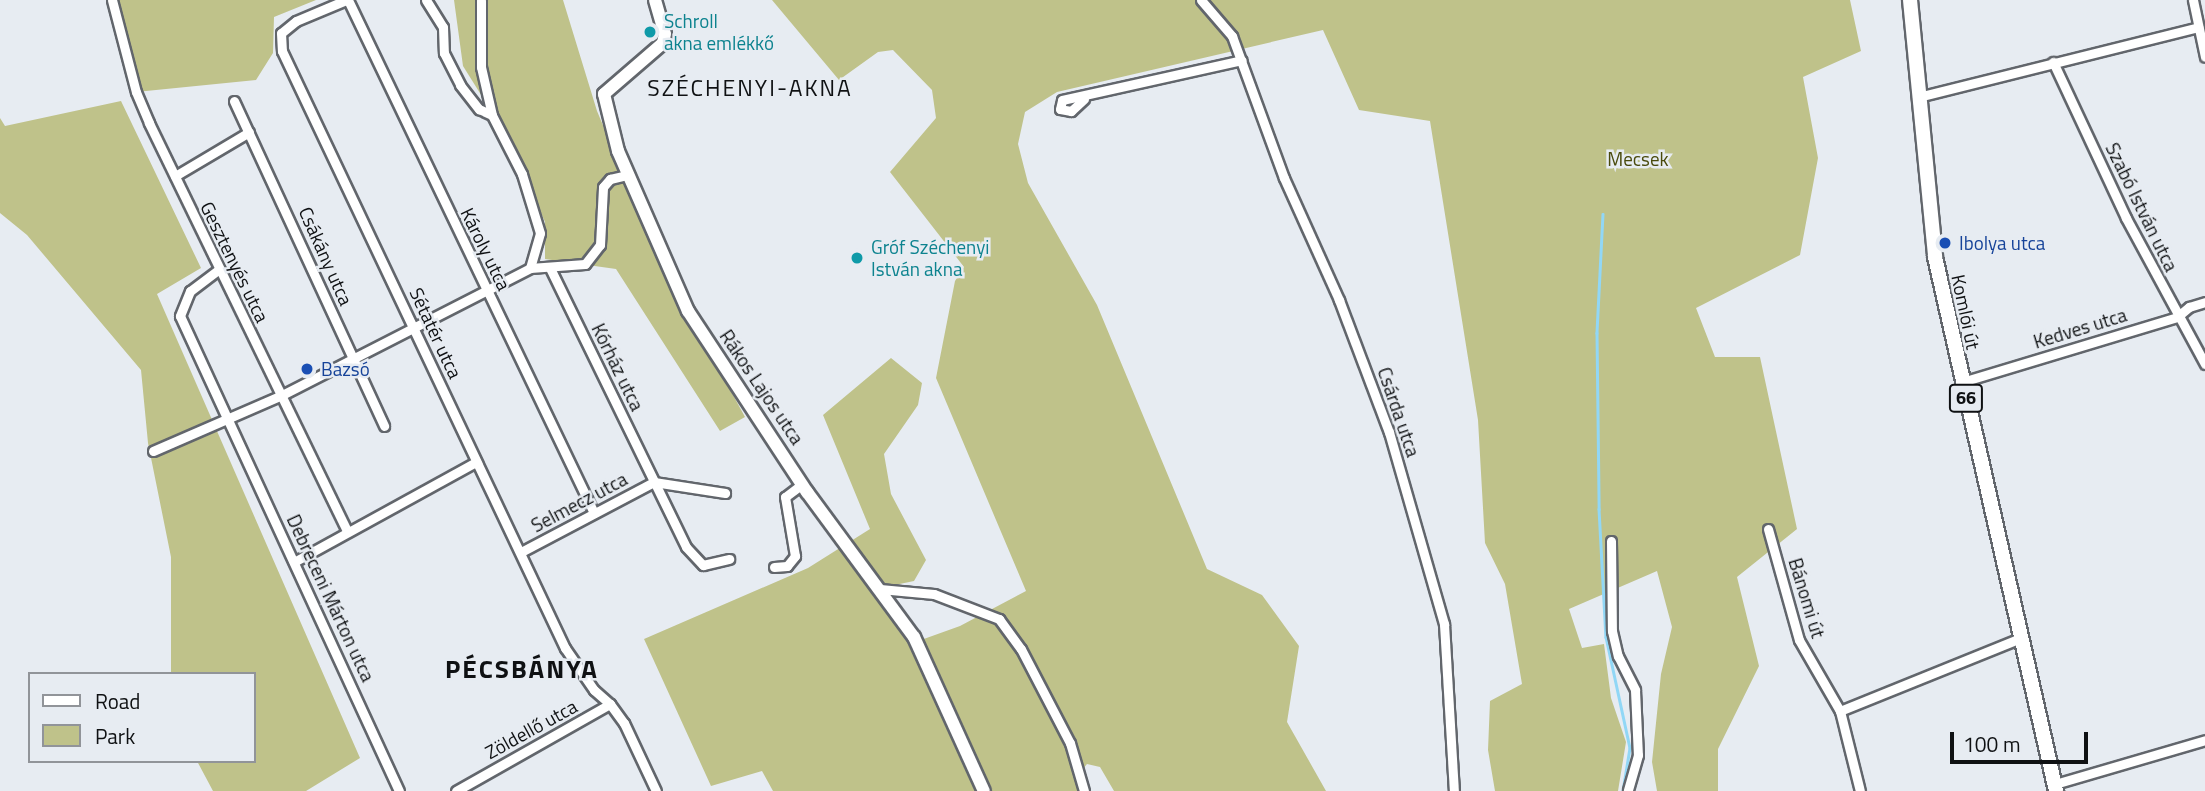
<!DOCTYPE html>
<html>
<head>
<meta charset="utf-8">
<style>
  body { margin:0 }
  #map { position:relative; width:2205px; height:791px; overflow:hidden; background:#e7ecf2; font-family:"Titillium Web",sans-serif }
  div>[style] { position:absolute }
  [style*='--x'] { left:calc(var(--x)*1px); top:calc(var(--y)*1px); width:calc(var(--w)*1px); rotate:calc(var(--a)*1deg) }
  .green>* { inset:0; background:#bfc28a }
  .stream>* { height:2.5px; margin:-1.25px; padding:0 1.25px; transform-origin:1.25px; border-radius:1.25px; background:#91d7f6 }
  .roads { filter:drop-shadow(2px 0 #62666c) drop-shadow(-2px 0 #62666c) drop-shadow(0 2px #62666c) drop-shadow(0 -2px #62666c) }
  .street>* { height:9px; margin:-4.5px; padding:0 4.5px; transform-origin:4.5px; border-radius:4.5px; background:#fff }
  .secondary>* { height:12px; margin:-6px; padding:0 6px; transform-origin:6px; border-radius:6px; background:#fff }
  .primary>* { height:14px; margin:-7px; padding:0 7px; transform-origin:7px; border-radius:7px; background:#fff }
  .dots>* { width:19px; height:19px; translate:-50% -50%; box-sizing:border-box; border:4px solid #e7ecf2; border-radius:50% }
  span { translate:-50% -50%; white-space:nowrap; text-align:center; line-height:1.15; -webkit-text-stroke:5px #e7ecf2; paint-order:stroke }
  .shield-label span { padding:2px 5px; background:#e7ecf2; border:2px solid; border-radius:5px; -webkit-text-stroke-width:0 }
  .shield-label { font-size:18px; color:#0f1113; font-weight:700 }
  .culture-label { font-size:19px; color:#0d838f }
  .left { translate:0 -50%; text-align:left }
  .park-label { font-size:19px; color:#494a0c }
  .street-label { font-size:19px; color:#0f1113 }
  .transit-label { font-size:19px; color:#164399 }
  .quarter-label { font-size:23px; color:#0f1113; letter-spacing:2px }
  .district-label { font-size:26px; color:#0f1113; font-weight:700; letter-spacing:2px }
  .legend { position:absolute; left:28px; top:672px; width:228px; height:91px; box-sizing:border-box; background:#e7ecf2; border:2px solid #919499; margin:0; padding:9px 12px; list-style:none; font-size:21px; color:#0f1113 }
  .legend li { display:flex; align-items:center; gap:14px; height:35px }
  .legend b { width:35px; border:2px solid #919499 }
  .scale { position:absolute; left:1950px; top:732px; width:138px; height:32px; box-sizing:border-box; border:4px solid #0f1113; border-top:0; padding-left:9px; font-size:21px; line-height:24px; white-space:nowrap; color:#0f1113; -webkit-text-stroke:5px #e7ecf2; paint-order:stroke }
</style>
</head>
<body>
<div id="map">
  <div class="green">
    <i style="clip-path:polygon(113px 0,316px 0,274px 17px,273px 53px,256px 80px,136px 92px)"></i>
    <i style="clip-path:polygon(454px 0,563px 0,597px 111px,658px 257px,745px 417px,720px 431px,616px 269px,545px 259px,545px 222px,508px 138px,463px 66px)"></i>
    <i style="clip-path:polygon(772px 0,1850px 0,1861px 51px,1803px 77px,1818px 158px,1800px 255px,1696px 308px,1715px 357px,1760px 357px,1797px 529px,1737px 577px,1759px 666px,1718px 749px,1718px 791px,1657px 791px,1652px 762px,1661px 674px,1672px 627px,1657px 571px,1569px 609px,1582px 648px,1604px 644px,1611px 698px,1626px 742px,1618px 791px,1495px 791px,1488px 750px,1490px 701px,1522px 684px,1505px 584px,1485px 543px,1478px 420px,1430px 121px,1359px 110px,1323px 30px,1057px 92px,1025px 112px,1018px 144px,1028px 183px,1097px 305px,1207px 569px,1262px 595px,1299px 646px,1287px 722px,1326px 791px,1114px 791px,1100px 767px,1087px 764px,1077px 776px,1081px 791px,773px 791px,762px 771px,711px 786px,644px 639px,808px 568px,870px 529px,823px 415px,891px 358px,922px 383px,918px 405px,884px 454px,891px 494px,926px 560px,914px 581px,885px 587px,921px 640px,960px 626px,1026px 591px,936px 378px,955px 281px,964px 267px,890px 172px,936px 118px,932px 90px,893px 50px,878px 52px,839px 80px)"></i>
    <i style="clip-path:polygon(121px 101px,201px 268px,157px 294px,360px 758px,306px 791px,213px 791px,197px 761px,254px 761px,254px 674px,171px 674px,171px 557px,148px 443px,141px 370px,27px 235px,0 213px,0 118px,5px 126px)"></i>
  </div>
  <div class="stream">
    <i style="--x:1603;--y:214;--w:119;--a:92.9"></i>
    <i style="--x:1597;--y:333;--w:176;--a:89.3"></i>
    <i style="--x:1599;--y:509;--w:128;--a:86.9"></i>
    <i style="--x:1606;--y:637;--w:114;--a:77.8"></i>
    <i style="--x:1630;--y:748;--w:44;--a:99.2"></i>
  </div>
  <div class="roads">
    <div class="street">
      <i style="--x:112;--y:0;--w:95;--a:75.4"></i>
      <i style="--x:136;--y:92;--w:34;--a:67"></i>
      <i style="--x:149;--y:123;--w:454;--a:64.1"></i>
      <i style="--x:346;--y:0;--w:54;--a:157.2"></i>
      <i style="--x:296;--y:21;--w:19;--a:141"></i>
      <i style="--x:281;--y:33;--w:18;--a:87"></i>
      <i style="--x:282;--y:51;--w:661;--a:64.64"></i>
      <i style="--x:565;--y:648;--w:51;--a:55.4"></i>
      <i style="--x:594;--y:690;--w:21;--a:41"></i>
      <i style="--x:348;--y:0;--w:569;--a:64.38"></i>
      <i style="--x:426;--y:0;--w:32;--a:58"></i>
      <i style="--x:443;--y:27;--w:26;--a:88"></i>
      <i style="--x:444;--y:53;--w:36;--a:63"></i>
      <i style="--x:460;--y:85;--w:31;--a:52"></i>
      <i style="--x:479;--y:109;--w:14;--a:25"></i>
      <i style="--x:1201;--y:0;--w:48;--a:49.3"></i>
      <i style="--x:1232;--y:36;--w:151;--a:69.9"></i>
      <i style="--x:1284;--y:178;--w:134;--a:65.7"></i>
      <i style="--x:1339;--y:300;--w:141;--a:69.3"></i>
      <i style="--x:1389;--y:432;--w:200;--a:74"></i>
      <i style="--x:1444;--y:624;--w:167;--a:86.6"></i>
      <i style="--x:2193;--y:0;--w:58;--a:78.1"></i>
      <i style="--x:2053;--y:62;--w:172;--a:64.9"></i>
      <i style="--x:2126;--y:218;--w:166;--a:61.6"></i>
      <i style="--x:1918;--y:97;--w:289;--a:-14"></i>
      <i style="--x:1084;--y:99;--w:18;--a:137"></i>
      <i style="--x:1071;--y:111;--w:11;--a:-170"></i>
      <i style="--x:1060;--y:109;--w:9;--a:-77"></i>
      <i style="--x:1062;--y:100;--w:184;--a:-12.5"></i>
      <i style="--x:234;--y:101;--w:358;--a:65.2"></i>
      <i style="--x:175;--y:176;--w:86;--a:-30.7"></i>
      <i style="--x:530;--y:268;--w:55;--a:-4.2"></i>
      <i style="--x:585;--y:264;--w:24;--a:-52"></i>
      <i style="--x:600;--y:245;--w:58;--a:-87"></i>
      <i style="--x:603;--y:187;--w:11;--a:-49"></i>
      <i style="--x:610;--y:179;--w:18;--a:-13"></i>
      <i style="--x:550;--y:268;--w:310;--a:64"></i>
      <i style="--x:686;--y:547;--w:25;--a:47"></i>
      <i style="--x:703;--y:565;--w:27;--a:-13"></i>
      <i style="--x:218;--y:270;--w:35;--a:143"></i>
      <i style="--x:190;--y:291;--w:27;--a:112"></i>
      <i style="--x:180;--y:316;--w:523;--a:65.25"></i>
      <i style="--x:1962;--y:382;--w:225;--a:-16.8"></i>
      <i style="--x:2177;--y:317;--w:16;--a:-40"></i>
      <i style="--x:2189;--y:307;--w:17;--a:-17"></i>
      <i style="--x:153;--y:451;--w:141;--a:-23.5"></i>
      <i style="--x:282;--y:395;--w:279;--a:-27.1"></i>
      <i style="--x:530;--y:268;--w:36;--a:-74"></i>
      <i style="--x:540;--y:233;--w:62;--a:-107"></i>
      <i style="--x:522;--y:174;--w:66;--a:-117"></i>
      <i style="--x:492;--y:115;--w:49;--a:-102.9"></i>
      <i style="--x:481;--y:67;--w:67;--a:-90"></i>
      <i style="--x:1768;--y:529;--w:115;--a:74.4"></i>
      <i style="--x:1799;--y:640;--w:82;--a:60"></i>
      <i style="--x:1840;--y:711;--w:195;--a:-22"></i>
      <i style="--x:1611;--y:541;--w:90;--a:89.4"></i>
      <i style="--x:1612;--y:631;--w:26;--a:77"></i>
      <i style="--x:1618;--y:656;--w:38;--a:63"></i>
      <i style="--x:1635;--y:690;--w:65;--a:87.4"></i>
      <i style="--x:1638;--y:755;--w:37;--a:106"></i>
      <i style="--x:521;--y:552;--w:150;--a:-27.8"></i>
      <i style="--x:654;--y:482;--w:72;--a:8.8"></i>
      <i style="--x:294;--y:562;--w:208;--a:-28.8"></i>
      <i style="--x:774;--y:567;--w:13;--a:-4"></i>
      <i style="--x:787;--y:566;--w:13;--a:-51"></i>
      <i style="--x:795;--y:556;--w:60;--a:-99.6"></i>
      <i style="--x:785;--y:497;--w:21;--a:-37"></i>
      <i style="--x:880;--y:589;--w:54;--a:5.3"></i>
      <i style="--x:934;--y:594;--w:70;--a:21"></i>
      <i style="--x:999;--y:619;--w:37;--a:54"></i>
      <i style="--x:1021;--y:649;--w:106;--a:62.5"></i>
      <i style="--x:1070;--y:743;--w:50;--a:73.7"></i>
      <i style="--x:1840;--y:711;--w:82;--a:76"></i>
      <i style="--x:2055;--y:784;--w:156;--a:-16.3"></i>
      <i style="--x:456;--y:791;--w:177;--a:-29.5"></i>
      <i style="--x:610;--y:704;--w:24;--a:54"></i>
      <i style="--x:624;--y:723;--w:75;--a:64.8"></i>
    </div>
    <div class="secondary">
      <i style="--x:655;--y:0;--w:35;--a:74"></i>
      <i style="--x:665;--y:34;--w:9;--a:103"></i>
      <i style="--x:663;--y:43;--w:78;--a:139.2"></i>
      <i style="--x:604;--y:94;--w:59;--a:76.2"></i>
      <i style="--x:618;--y:151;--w:175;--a:66.4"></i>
      <i style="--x:688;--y:311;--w:217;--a:56.7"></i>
      <i style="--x:807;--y:492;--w:180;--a:53.6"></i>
      <i style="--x:914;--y:637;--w:169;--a:65.6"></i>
    </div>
    <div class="primary">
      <i style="--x:1910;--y:0;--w:258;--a:84.4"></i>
      <i style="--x:1935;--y:257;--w:548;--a:77.23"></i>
    </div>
  </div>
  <div class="dots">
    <i style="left:650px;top:32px;background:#0f9aa8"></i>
    <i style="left:1945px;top:243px;background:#1a4fb4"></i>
    <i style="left:857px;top:258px;background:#0f9aa8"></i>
    <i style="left:307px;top:369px;background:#1a4fb4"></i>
  </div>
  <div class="shield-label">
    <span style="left:1966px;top:398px">66</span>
  </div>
  <div class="culture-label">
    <span class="left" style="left:664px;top:32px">Schroll<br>akna emlékkő</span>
    <span class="left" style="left:871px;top:258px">Gróf Széchenyi<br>István akna</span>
  </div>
  <div class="park-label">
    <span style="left:1638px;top:159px">Mecsek</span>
  </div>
  <div class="street-label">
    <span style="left:2142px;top:207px;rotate:64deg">Szabó István utca</span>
    <span style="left:486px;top:249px;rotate:64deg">Károly utca</span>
    <span style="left:326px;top:256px;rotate:66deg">Csákány utca</span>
    <span style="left:235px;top:262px;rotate:64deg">Gesztenyés utca</span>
    <span style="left:1966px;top:312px;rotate:78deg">Komlói út</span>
    <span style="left:2080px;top:328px;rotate:-17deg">Kedves utca</span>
    <span style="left:436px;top:333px;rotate:65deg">Sétatér utca</span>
    <span style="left:618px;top:367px;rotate:64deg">Kórház utca</span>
    <span style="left:762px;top:387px;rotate:56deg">Rákos Lajos utca</span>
    <span style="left:1399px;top:412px;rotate:71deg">Csárda utca</span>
    <span style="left:579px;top:502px;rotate:-28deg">Selmecz utca</span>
    <span style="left:331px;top:598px;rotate:65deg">Debreceni Márton utca</span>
    <span style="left:1807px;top:598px;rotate:73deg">Bánomi út</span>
    <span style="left:531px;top:729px;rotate:-29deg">Zöldellő utca</span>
  </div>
  <div class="transit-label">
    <span class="left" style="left:1959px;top:243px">Ibolya utca</span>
    <span class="left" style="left:321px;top:369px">Bazsó</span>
  </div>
  <div class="quarter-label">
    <span style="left:750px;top:88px">SZÉCHENYI-AKNA</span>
  </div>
  <div class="district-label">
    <span style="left:522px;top:669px">PÉCSBÁNYA</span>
  </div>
  <ul class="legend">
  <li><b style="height:9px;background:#fff"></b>Road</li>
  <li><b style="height:19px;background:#bfc28a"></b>Park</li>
  </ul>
  <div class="scale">100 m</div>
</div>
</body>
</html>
